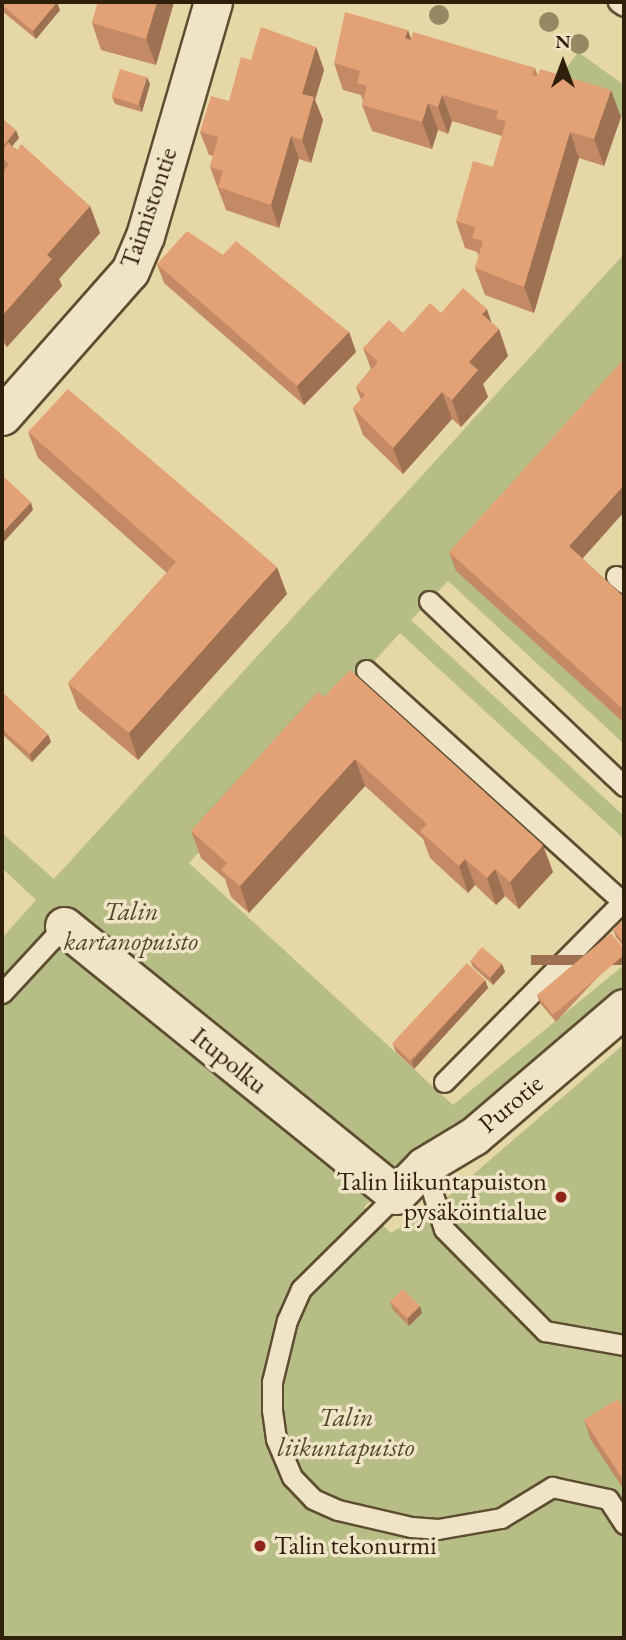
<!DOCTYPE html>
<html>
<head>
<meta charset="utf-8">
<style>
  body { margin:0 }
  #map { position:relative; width:626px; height:1640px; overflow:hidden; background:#e6d7a7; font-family:"EB Garamond",serif }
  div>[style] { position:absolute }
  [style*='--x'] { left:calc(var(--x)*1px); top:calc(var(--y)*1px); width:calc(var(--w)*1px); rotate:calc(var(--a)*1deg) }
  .green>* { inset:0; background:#b6be86 }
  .roads { filter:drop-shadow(2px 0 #5e4d31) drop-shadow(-2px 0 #5e4d31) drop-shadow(0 2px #5e4d31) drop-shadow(0 -2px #5e4d31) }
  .lane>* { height:19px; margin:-9.5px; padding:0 9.5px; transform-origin:9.5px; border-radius:9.5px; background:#efe5c6 }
  .street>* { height:37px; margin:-18.5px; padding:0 18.5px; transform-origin:18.5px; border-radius:18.5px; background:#efe5c6 }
  .trees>* { width:20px; height:20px; margin:-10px; border-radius:50%; background:#958862 }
  .wall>* { inset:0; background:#c38a65 }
  .shaded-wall>* { inset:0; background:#9f7153; transform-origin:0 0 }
  .building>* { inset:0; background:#e3a176; transform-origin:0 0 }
  .dots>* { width:19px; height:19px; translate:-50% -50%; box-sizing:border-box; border:4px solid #efe5c6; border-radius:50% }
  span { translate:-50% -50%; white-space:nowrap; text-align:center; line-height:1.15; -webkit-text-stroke:7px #efe5c6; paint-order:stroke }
  .street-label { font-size:26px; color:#301f0a }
  .park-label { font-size:26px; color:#524729; font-style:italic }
  .poi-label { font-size:26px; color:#301f0a }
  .right { translate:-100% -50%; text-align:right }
  .left { translate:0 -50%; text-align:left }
  .frame { position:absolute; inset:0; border:4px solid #301f0a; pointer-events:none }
  .north { position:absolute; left:528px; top:28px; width:70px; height:70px; -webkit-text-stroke:5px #efe5c6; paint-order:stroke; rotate:0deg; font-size:19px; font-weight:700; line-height:28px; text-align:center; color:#301f0a }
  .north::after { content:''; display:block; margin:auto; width:24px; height:32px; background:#301f0a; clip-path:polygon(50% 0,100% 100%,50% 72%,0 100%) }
</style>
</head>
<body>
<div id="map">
  <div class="green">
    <i style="clip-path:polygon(578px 52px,624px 85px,624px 119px,562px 75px)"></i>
    <i style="clip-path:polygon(624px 254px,624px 387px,457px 571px,624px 723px,624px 744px,448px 581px,411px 620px,624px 816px,624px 839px,400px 633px,189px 863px,453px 1105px,624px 965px,624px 990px,460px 1128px,454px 1123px,364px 1207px,391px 1233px,445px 1199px,624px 1044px,624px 1638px,2px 1638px,2px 938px,36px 900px,2px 868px,2px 833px,54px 879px)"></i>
  </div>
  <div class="roads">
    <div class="lane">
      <i style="--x:618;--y:2;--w:7;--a:34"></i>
      <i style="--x:616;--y:576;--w:11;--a:41"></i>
      <i style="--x:429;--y:601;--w:269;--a:43.5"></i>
      <i style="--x:366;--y:670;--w:348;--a:42.1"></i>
      <i style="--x:2;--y:993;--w:91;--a:-47.2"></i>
      <i style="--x:444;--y:1082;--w:255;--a:-45.3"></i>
      <i style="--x:424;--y:1166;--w:66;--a:72.4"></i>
      <i style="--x:444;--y:1229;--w:144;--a:45.3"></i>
      <i style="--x:545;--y:1331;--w:80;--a:10"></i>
      <i style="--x:396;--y:1195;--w:134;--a:135.3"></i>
      <i style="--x:301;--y:1289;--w:34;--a:114"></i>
      <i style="--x:287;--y:1320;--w:64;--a:103.6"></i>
      <i style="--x:272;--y:1382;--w:28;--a:90"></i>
      <i style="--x:272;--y:1410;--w:29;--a:82"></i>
      <i style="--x:276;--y:1439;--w:41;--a:67.2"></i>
      <i style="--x:292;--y:1477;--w:30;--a:46"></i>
      <i style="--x:313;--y:1499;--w:27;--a:24"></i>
      <i style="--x:338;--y:1510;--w:75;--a:13.1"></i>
      <i style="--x:411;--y:1527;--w:27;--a:4"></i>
      <i style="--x:438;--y:1529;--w:64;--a:-9.9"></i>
      <i style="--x:501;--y:1518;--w:60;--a:-31.3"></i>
      <i style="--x:552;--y:1487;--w:57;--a:12.1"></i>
      <i style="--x:608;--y:1499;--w:30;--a:57"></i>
    </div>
    <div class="street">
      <i style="--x:2;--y:416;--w:193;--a:-48.6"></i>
      <i style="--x:130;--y:271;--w:38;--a:-67"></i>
      <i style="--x:145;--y:236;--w:244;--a:-73.8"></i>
      <i style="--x:64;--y:926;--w:427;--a:39"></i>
      <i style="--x:396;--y:1195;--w:40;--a:-46"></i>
      <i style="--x:424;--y:1166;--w:58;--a:-31"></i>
      <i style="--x:474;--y:1136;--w:197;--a:-40.5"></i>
    </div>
  </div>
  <div class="trees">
    <i style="left:439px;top:15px"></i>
    <i style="left:549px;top:22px"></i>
    <i style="left:579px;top:44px"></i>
  </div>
  <div class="wall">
    <i style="clip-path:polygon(2px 2px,60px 10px,36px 39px,2px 11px)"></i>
    <i style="clip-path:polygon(98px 2px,174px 2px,156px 65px,101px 50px,92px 23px)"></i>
    <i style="clip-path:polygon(408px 30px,411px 40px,535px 68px,538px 76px,621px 117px,604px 166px,579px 158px,534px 313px,485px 295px,475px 268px,479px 256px,477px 252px,465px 248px,456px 221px,493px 167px,502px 136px,452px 121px,448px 134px,438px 130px,432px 149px,372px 131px,362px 105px,363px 101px,361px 95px,343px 90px,334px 63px)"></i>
    <i style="clip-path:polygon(316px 47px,324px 70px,315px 100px,323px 120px,311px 163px,299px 159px,279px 228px,226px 210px,210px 167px,213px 156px,209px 155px,200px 132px,229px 101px,251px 60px)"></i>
    <i style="clip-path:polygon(150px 84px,142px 112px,115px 104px,112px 97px)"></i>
    <i style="clip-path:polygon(2px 118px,19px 138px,12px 146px,90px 206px,100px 233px,59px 279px,62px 286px,7px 347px,2px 342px,2px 175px,4px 171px,2px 165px)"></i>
    <i style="clip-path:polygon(223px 255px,349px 332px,356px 352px,304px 405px,164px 283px,157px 264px)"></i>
    <i style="clip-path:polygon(441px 313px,492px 323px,499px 329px,508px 356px,483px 384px,488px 397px,461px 427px,452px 419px,403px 474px,363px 435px,353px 408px,361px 400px,356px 387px,371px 369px,363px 348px,403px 333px)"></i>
    <i style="clip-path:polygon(28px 432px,287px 594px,138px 760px,78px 709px,68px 683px,167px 573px,38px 458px)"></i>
    <i style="clip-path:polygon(449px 552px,582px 558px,624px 597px,624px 723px,456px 571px)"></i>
    <i style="clip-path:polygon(2px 692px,51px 742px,32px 762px,2px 734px)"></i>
    <i style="clip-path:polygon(318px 692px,553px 872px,519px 909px,505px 896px,496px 905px,475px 885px,468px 893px,430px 858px,423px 839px,365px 786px,249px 913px,231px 897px,225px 879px,201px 858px,191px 831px)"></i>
    <i style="clip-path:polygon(624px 920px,624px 947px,616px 937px,613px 929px)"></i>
    <i style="clip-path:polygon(624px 949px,556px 1022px,540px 1003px,537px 995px)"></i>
    <i style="clip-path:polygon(470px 960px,502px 964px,505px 972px,493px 985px,473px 967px)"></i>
    <i style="clip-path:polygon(485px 980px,488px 988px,414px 1069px,396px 1052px,393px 1045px)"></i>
    <i style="clip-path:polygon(390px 1302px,422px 1313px,409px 1326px,393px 1310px)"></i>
    <i style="clip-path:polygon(624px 1408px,624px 1490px,591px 1440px,584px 1420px)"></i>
  </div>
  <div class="shaded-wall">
    <i style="clip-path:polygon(57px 2px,60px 10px,36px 39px,33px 31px)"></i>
    <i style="clip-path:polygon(157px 2px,174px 2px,156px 65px,146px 39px)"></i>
    <i style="clip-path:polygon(408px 30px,417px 57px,405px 38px)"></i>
    <i style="clip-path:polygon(316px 47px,324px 70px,315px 100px,323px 120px,311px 163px,302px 140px,302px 94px)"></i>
    <i style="clip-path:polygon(147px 77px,150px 84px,142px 112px,139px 104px)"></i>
    <i style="clip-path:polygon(611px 90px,621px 117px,604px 166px,594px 139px)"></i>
    <i style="clip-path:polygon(442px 95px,452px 121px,448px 134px,438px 107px)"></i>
    <i style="clip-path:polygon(428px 103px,438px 130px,432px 149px,422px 122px)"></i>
    <i style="clip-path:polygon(16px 130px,19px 138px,4px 156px,2px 148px)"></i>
    <i style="clip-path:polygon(570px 132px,579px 158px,534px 313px,524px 287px)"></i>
    <i style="clip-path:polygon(291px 136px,299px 159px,279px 228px,271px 205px)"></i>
    <i style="clip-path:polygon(90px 206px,100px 233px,59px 279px,62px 286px,7px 347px,2px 332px,2px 316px,47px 255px)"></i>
    <i style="clip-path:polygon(487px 309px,495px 333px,499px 329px,508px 356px,483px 384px,488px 397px,461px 427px,452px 400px,469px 362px,482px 314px)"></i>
    <i style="clip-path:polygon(349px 332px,356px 352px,304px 405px,297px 386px)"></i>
    <i style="clip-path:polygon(442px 392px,452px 419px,403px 474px,393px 448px)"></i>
    <i style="clip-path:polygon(624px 485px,624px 512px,576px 566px,569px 546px)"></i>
    <i style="clip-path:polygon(31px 502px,33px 510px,2px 544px,2px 533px)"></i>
    <i style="clip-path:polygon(277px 567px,287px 594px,138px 760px,129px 733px)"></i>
    <i style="clip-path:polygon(48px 734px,51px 742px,32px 762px,30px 754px)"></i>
    <i style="clip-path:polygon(355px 759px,365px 786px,249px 913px,240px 886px)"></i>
    <i style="clip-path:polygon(543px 845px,553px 872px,519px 909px,510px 882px)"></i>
    <i style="clip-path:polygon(465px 859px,475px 885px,468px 893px,459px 866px)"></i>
    <i style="clip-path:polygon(495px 869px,505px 896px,496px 905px,487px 878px)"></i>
    <i style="left:624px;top:955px;width:10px;height:93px;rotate:90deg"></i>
    <i style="clip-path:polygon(502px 964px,505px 972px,493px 985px,490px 977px)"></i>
    <i style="clip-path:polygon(485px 980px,488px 988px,414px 1069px,412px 1061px)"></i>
    <i style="clip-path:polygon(420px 1306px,422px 1313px,409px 1326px,407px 1318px)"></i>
  </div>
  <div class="building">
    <i style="clip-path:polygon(2px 2px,57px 2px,33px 31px,2px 5px)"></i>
    <i style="clip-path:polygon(98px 2px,157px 2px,146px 39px,92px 23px)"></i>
    <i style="clip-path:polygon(345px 12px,408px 30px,405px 38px,411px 40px,413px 32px,535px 68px,532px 75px,538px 76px,540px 69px,611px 90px,594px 139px,570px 132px,524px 287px,475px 268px,483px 241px,472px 238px,475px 227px,456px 221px,473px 161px,493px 167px,506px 121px,496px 119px,498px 111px,442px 95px,438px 107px,428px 103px,422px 122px,362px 105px,367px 86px,357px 83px,360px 71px,334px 63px)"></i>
    <i style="clip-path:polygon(261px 27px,316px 47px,302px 94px,314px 97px,302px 140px,291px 136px,271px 205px,218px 187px,223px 171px,210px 167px,218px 137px,200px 132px,211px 96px,229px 101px,241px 57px,251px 60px)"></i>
    <i style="left:120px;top:69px;width:28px;height:29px;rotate:17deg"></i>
    <i style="clip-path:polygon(2px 118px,16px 130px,2px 148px)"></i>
    <i style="clip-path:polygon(8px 142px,17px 151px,21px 144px,90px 206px,47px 255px,52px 259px,2px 316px,2px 175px,9px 164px,2px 158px,2px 150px)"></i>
    <i style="clip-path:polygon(187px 231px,223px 255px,236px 241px,349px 332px,297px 386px,157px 264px)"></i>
    <i style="clip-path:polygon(463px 288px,487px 309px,482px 314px,499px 329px,469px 362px,478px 370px,452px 400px,442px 392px,393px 448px,353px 408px,365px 395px,356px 387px,378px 362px,363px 348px,389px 320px,403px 333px,430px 303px,441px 313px)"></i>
    <i style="clip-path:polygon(624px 359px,624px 485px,569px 546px,624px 597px,624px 710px,449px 552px)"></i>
    <i style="clip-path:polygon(68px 389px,277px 567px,129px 733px,68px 683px,176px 562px,28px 432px)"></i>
    <i style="clip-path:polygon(2px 475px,31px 502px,2px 533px)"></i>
    <i style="clip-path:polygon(350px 670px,543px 845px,510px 882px,495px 869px,487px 878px,465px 859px,459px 866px,420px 831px,427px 824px,355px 759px,240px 886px,221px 870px,227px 863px,191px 831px,318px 692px,324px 697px)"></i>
    <i style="clip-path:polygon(2px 692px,48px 734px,30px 754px,2px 729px)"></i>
    <i style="clip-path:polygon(624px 920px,624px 943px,613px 929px)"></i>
    <i style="clip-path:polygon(611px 933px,624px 949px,624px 955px,553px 1015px,537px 995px)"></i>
    <i style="left:482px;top:947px;width:26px;height:18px;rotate:40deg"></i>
    <i style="left:467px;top:963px;width:25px;height:110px;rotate:43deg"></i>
    <i style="left:403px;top:1289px;width:24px;height:18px;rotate:45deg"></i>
    <i style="clip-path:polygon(618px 1399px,624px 1408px,624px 1481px,584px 1420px)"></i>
  </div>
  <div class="dots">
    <i style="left:561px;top:1197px;background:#8f2418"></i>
    <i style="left:260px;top:1546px;background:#8f2418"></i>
  </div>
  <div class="street-label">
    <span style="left:149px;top:208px;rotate:-71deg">Taimistontie</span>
    <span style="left:229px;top:1061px;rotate:39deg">Itupolku</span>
    <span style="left:511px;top:1104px;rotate:-40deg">Purotie</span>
  </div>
  <div class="park-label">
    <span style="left:131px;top:927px">Talin<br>kartanopuisto</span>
    <span style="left:346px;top:1433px">Talin<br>liikuntapuisto</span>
  </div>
  <div class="poi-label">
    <span class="right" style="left:547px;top:1197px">Talin liikuntapuiston<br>pysäköintialue</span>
    <span class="left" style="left:274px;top:1546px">Talin tekonurmi</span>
  </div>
  <div class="frame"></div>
  <div class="north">N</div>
</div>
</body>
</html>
